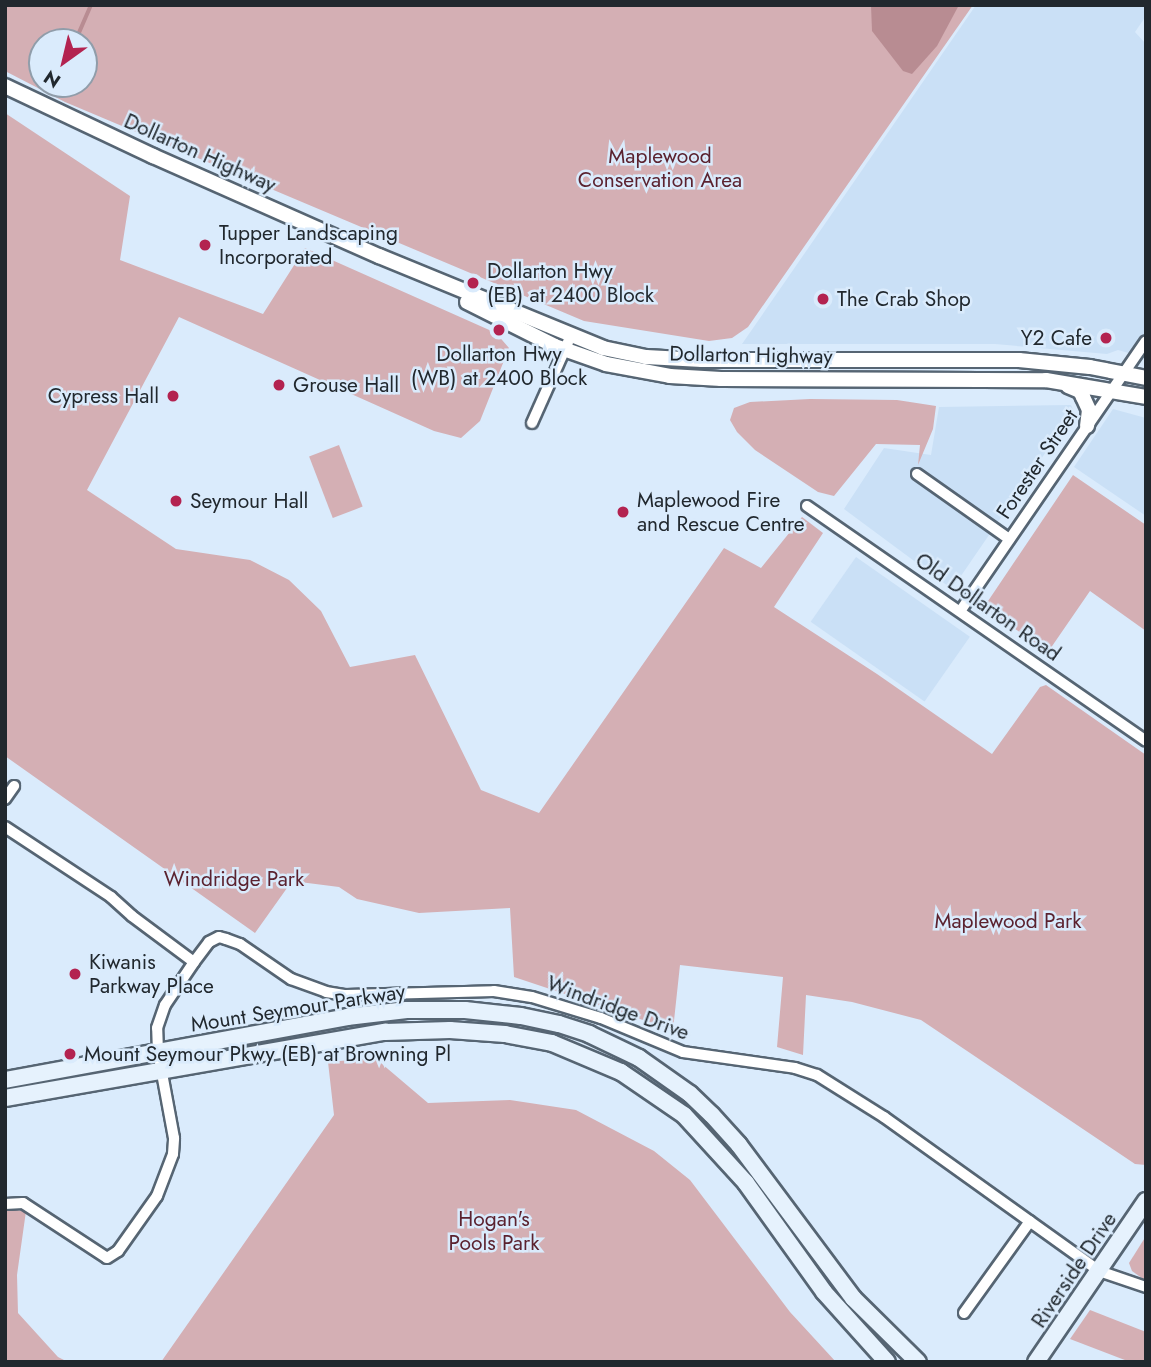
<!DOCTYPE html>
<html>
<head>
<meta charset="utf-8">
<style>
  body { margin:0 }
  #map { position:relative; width:1151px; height:1367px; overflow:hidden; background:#daebfc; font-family:Jost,sans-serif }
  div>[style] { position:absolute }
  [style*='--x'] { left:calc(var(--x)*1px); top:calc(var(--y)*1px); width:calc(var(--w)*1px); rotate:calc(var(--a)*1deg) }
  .built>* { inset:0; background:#cae0f6; transform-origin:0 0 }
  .green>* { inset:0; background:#d4afb4; transform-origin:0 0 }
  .water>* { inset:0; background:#b88c92 }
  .stream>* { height:3.5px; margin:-1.75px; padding:0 1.75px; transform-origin:1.75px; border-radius:1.75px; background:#b88c92 }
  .roads { filter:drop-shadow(2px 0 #566573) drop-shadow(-2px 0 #566573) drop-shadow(0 2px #566573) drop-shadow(0 -2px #566573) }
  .minor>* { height:10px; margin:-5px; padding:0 5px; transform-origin:5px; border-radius:5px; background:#fff }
  .tertiary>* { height:14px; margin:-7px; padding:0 7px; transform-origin:7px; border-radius:7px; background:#fff }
  .secondary>* { height:16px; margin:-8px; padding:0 8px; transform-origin:8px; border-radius:8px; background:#e6f2fd }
  .dots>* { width:19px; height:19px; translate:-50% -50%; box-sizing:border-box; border:4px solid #daebfc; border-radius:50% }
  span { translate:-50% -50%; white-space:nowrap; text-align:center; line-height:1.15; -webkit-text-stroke:5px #daebfc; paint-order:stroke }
  .street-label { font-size:21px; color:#21282e }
  .park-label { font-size:21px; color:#5b222f }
  .poi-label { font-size:21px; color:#21282e }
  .left { translate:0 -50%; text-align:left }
  .right { translate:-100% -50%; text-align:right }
  .frame { position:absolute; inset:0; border:7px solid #21282e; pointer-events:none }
  .north { position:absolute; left:28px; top:28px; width:70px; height:70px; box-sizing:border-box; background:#daebfc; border:2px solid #909daa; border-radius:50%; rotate:214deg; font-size:19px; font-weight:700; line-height:28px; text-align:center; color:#21282e }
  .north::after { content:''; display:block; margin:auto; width:24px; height:32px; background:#b32350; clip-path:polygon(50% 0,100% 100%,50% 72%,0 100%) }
</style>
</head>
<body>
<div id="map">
  <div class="built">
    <i style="clip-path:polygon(976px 5px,1146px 5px,1146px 16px,1135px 32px,1146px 44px,1146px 358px,1118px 350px,1107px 354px,995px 344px,742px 344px)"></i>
    <i style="clip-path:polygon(1071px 405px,1074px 411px,952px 589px,844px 509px,884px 448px,931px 455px,939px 407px)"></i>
    <i style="clip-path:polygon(1113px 409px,1146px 418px,1146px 516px,1074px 467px)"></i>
    <i style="left:856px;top:557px;width:139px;height:79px;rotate:35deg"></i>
  </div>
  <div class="green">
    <i style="clip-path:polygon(evenodd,5px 5px,973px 5px,748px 327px,732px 338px,709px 341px,584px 321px,65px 102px,5px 71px,5px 5px,42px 42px,84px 42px,84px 84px,42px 84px,42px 42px)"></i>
    <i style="clip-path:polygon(5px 113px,130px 196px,120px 260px,263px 314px,305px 248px,496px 333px,509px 348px,480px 421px,461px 438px,434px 431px,179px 317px,87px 490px,176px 549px,250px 560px,289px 580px,321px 611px,350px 667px,415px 655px,481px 790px,539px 813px,724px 548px,761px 568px,802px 517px,823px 533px,774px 607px,877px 674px,992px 754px,1040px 687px,1046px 685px,1146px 755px,1146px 1165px,1135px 1164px,921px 1020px,852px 1002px,806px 995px,803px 1055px,777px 1047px,783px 977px,680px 965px,673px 1030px,514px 977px,510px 908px,419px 913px,357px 899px,339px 887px,292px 881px,255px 933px,5px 756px)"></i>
    <i style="clip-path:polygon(810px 399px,897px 400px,936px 406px,933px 429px,918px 465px,920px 445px,876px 444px,834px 496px,818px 492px,755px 450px,737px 432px,730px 420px,734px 408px,750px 402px)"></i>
    <i style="left:339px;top:445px;width:66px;height:32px;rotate:69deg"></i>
    <i style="clip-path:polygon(1073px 475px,1146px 525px,1146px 631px,1090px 591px,1048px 652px,984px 607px)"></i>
    <i style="clip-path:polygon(375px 1058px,428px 1103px,510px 1100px,576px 1110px,654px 1151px,690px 1180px,790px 1312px,836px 1362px,161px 1362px,334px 1115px,328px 1062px)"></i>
    <i style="clip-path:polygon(5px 1209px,26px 1211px,17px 1275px,18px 1313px,58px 1357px,68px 1362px,5px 1362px)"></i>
    <i style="clip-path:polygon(1146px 1236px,1146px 1281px,1132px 1271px,1129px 1263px)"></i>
    <i style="clip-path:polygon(1090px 1310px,1146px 1332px,1146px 1362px,1130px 1362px,1070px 1339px)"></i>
  </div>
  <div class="water">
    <i style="clip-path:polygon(871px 5px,959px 5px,937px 46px,912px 74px,903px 71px,872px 31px)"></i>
  </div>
  <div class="stream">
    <i style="--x:75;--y:42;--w:40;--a:-66.6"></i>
  </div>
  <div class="roads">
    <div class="minor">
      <i style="--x:532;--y:423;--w:89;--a:-66"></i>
      <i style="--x:917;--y:474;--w:113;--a:35.2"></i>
      <i style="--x:807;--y:506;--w:412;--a:34.7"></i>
      <i style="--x:961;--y:610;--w:326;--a:-55.5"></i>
      <i style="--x:5;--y:799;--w:16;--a:-55"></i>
      <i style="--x:5;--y:827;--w:127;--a:33.4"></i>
      <i style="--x:111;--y:897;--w:28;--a:42"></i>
      <i style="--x:132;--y:916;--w:77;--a:36.6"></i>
      <i style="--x:194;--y:962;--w:25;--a:-53"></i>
      <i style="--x:209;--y:942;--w:11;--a:-27"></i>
      <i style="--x:219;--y:937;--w:7;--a:16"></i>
      <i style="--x:226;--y:939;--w:15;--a:20"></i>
      <i style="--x:240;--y:944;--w:62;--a:34.5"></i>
      <i style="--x:291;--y:979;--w:37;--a:20"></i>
      <i style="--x:326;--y:992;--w:20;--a:9"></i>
      <i style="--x:346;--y:995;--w:148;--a:-1.5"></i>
      <i style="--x:494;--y:991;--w:38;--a:9"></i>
      <i style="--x:532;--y:997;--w:72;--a:16.9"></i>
      <i style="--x:601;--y:1018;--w:89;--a:22.5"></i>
      <i style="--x:683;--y:1052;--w:113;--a:8.1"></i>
      <i style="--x:795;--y:1068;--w:23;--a:18"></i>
      <i style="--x:817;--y:1075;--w:79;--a:32.1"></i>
      <i style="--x:884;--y:1117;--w:264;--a:35.6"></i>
      <i style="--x:1099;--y:1271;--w:50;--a:18.8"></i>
      <i style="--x:5;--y:1204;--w:18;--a:-3"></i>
      <i style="--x:23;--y:1203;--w:100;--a:33.2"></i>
      <i style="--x:107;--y:1258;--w:13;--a:-32"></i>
      <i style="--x:118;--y:1251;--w:67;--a:-54.7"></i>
      <i style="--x:157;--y:1196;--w:45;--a:-69.1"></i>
      <i style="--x:173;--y:1154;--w:16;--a:-86"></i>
      <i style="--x:174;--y:1138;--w:87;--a:-100.5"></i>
      <i style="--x:158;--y:1052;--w:24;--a:-92"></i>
      <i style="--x:157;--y:1028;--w:24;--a:-71"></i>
      <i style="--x:165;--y:1005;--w:52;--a:-56"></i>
      <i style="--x:964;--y:1313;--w:113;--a:-54.3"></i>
    </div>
    <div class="tertiary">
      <i style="--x:5;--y:86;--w:164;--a:25.3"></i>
      <i style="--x:153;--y:156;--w:247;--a:23.9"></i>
      <i style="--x:379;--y:256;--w:242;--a:22.3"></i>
      <i style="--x:603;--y:348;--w:44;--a:11.8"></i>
      <i style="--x:646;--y:357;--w:56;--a:3.1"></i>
      <i style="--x:702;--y:360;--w:317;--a:0"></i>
      <i style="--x:1019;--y:360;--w:71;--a:5.6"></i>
      <i style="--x:1090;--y:367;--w:57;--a:11.1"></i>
      <i style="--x:467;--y:302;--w:98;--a:26.6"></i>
      <i style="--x:555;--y:346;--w:54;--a:19.4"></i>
      <i style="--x:606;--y:364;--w:65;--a:10.6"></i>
      <i style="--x:670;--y:376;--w:51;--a:3.4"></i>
      <i style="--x:721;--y:379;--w:325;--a:0.2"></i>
      <i style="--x:1046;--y:380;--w:101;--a:9.6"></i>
      <i style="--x:1068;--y:386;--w:13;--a:23"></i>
      <i style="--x:1080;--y:391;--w:7;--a:63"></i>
      <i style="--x:1083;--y:397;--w:14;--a:65"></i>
      <i style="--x:1089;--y:410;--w:16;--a:97"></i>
    </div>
    <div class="secondary">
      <i style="--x:5;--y:1080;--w:348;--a:-10.4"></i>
      <i style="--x:347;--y:1017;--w:60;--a:-6.7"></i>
      <i style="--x:407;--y:1010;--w:58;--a:0"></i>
      <i style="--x:465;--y:1010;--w:56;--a:6.1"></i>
      <i style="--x:521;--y:1016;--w:39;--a:12"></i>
      <i style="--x:559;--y:1024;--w:32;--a:18"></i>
      <i style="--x:589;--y:1034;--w:55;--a:25.6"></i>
      <i style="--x:639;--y:1058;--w:62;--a:35.2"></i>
      <i style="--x:690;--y:1094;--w:30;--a:44"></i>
      <i style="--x:712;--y:1115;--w:40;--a:48"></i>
      <i style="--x:739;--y:1145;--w:191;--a:53.3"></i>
      <i style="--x:853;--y:1298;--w:91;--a:44.6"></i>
      <i style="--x:5;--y:1098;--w:386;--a:-9.9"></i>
      <i style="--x:385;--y:1032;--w:65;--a:-1.8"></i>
      <i style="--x:450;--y:1030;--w:55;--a:4.2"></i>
      <i style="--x:505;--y:1034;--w:48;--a:10.8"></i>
      <i style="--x:552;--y:1043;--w:75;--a:22.8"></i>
      <i style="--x:621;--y:1072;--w:76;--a:34.3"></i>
      <i style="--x:684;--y:1115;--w:92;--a:47.6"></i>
      <i style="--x:746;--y:1183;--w:134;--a:54.4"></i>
      <i style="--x:824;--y:1292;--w:94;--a:48"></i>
      <i style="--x:1036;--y:1362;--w:195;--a:-55.7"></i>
    </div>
  </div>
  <div class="dots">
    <i style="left:205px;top:245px;background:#b32350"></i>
    <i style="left:473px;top:283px;background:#b32350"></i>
    <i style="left:823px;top:299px;background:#b32350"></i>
    <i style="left:499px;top:330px;background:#b32350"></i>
    <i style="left:1106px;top:338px;background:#b32350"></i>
    <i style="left:279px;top:385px;background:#b32350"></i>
    <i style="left:173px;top:396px;background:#b32350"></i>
    <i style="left:176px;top:501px;background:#b32350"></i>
    <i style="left:623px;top:512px;background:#b32350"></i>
    <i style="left:75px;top:974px;background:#b32350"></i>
    <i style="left:70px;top:1054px;background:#b32350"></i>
  </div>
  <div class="street-label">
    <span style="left:200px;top:153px;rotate:24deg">Dollarton Highway</span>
    <span style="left:751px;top:355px;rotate:1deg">Dollarton Highway</span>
    <span style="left:1037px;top:464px;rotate:-56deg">Forester Street</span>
    <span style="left:988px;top:607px;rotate:35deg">Old Dollarton Road</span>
    <span style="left:298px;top:1008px;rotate:-9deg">Mount Seymour Parkway</span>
    <span style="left:618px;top:1008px;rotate:20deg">Windridge Drive</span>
    <span style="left:1074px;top:1270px;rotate:-56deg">Riverside Drive</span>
  </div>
  <div class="park-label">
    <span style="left:660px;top:168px">Maplewood<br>Conservation Area</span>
    <span style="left:234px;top:879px">Windridge Park</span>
    <span style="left:1008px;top:921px">Maplewood Park</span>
    <span style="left:494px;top:1231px">Hogan's<br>Pools Park</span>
  </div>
  <div class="poi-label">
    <span class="left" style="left:219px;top:245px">Tupper Landscaping<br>Incorporated</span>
    <span class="left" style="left:487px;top:283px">Dollarton Hwy<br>(EB) at 2400 Block</span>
    <span class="left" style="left:837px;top:299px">The Crab Shop</span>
    <span class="right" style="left:1092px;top:338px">Y2 Cafe</span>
    <span style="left:499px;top:366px">Dollarton Hwy<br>(WB) at 2400 Block</span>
    <span class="left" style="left:293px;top:385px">Grouse Hall</span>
    <span class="right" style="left:159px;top:396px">Cypress Hall</span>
    <span class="left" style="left:637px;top:512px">Maplewood Fire<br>and Rescue Centre</span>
    <span class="left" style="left:190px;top:501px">Seymour Hall</span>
    <span class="left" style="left:89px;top:974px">Kiwanis<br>Parkway Place</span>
    <span class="left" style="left:84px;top:1054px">Mount Seymour Pkwy (EB) at Browning Pl</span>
  </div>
  <div class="frame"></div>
  <div class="north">N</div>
</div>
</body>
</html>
